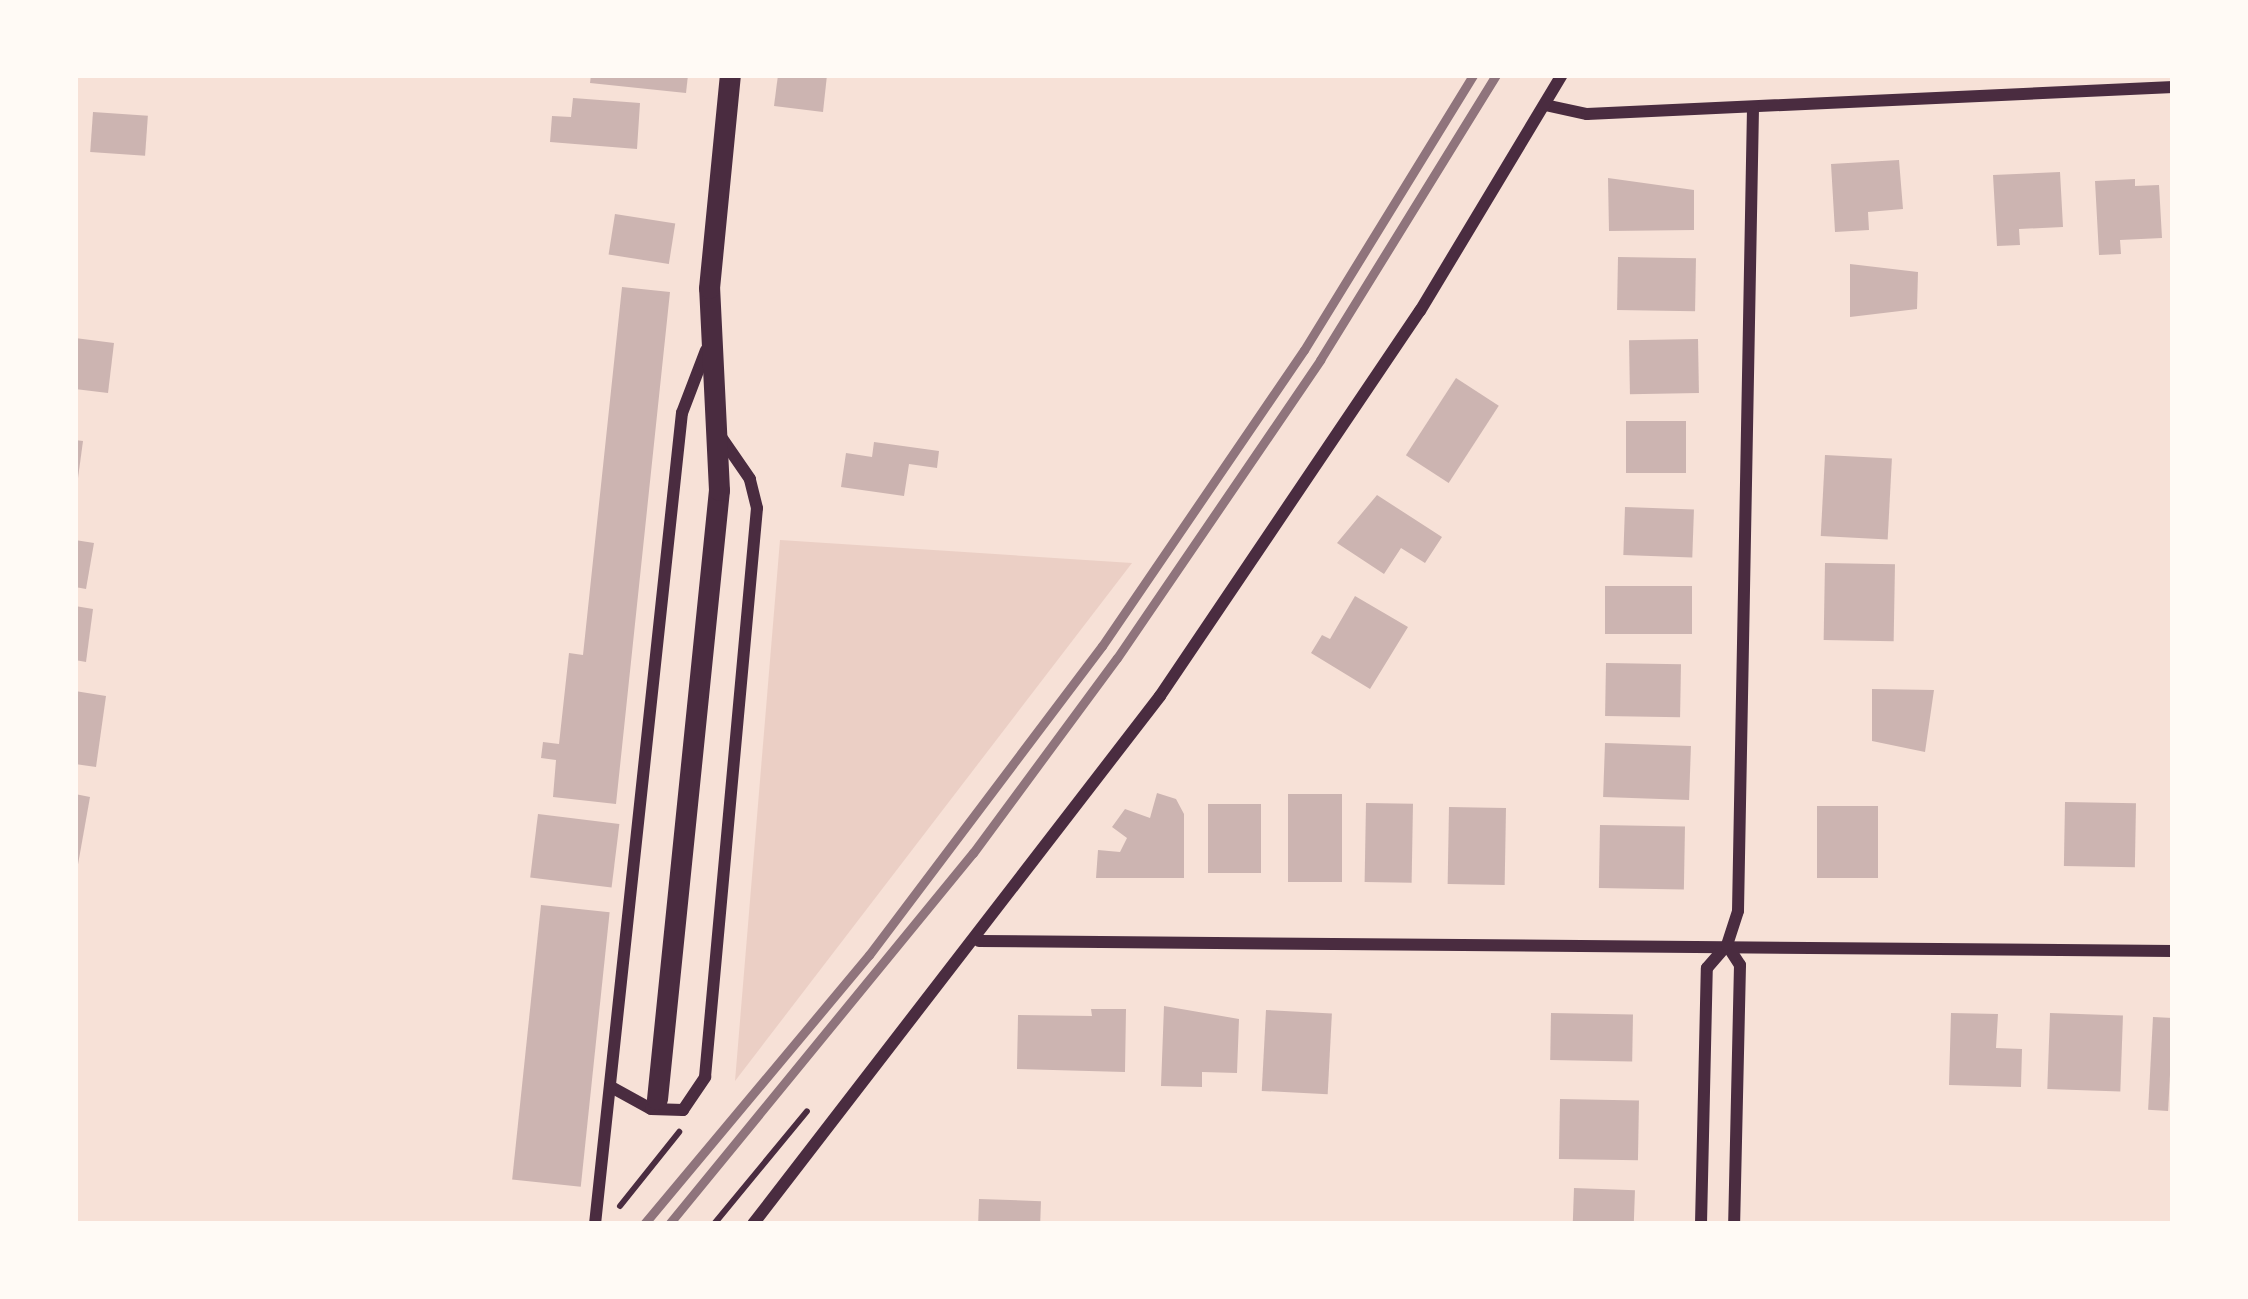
<!DOCTYPE html>
<html>
<head>
<meta charset="utf-8">
<style>
  body { margin:0 }
  #map { position:relative; width:2248px; height:1299px; overflow:hidden; background:#f7e1d7; font-family:Mulish,sans-serif }
  div>[style] { position:absolute }
  [style*='--x'] { left:calc(var(--x)*1px); top:calc(var(--y)*1px); width:calc(var(--w)*1px); rotate:calc(var(--a)*1deg) }
  .green>* { inset:0; background:#ebcfc5 }
  .building>* { inset:0; background:#ccb4b1; transform-origin:0 0 }
  .path>* { height:6px; margin:-3px; padding:0 3px; transform-origin:3px; border-radius:3px; background:#4a2c40 }
  .minor>* { height:12px; margin:-6px; padding:0 6px; transform-origin:6px; border-radius:6px; background:#4a2c40 }
  .primary>* { height:21px; margin:-10.5px; padding:0 10.5px; transform-origin:10.5px; border-radius:10.5px; background:#4a2c40 }
  .rail>* { height:9px; margin:-4.5px; padding:0 4.5px; transform-origin:4.5px; border-radius:4.5px; background:#8f747c }
  span { translate:-50% -50%; white-space:nowrap; text-align:center; line-height:1.15; -webkit-text-stroke:12px #fffaf5; paint-order:stroke }
  .frame { position:absolute; inset:0; border:78px solid #fffaf5; pointer-events:none }
</style>
</head>
<body>
<div id="map">
  <div class="green">
    <i style="clip-path:polygon(780px 540px,1132px 563px,735px 1081px)"></i>
  </div>
  <div class="building">
    <i style="clip-path:polygon(591px 75px,688px 75px,686px 93px,590px 83px)"></i>
    <i style="clip-path:polygon(778px 75px,827px 75px,823px 112px,774px 106px)"></i>
    <i style="clip-path:polygon(573px 98px,640px 103px,637px 149px,550px 142px,552px 116px,571px 117px)"></i>
    <i style="left:93px;top:112px;width:55px;height:40px;rotate:4deg"></i>
    <i style="clip-path:polygon(1899px 160px,1903px 209px,1868px 212px,1869px 230px,1835px 232px,1831px 164px)"></i>
    <i style="clip-path:polygon(2060px 172px,2063px 227px,2019px 229px,2020px 245px,1997px 246px,1993px 175px)"></i>
    <i style="clip-path:polygon(1608px 178px,1694px 190px,1694px 230px,1609px 231px)"></i>
    <i style="clip-path:polygon(2135px 179px,2135px 186px,2159px 185px,2162px 238px,2120px 240px,2121px 254px,2099px 255px,2095px 181px)"></i>
    <i style="left:615px;top:214px;width:61px;height:41px;rotate:9deg"></i>
    <i style="left:1618px;top:257px;width:78px;height:53px;rotate:1deg"></i>
    <i style="clip-path:polygon(1850px 264px,1918px 272px,1917px 309px,1850px 317px)"></i>
    <i style="clip-path:polygon(622px 287px,670px 292px,616px 804px,553px 797px,556px 760px,541px 758px,543px 742px,559px 744px,569px 653px,583px 655px)"></i>
    <i style="clip-path:polygon(75px 338px,114px 343px,108px 393px,75px 389px)"></i>
    <i style="left:1698px;top:339px;width:54px;height:69px;rotate:89deg"></i>
    <i style="left:1456px;top:378px;width:51px;height:92px;rotate:33deg"></i>
    <i style="left:1626px;top:421px;width:60px;height:52px"></i>
    <i style="clip-path:polygon(75px 440px,83px 441px,78px 478px,75px 478px)"></i>
    <i style="clip-path:polygon(874px 442px,939px 451px,937px 468px,909px 464px,904px 496px,841px 487px,846px 453px,872px 457px)"></i>
    <i style="left:1825px;top:455px;width:67px;height:81px;rotate:3deg"></i>
    <i style="clip-path:polygon(1377px 495px,1442px 537px,1425px 563px,1401px 548px,1384px 574px,1337px 543px)"></i>
    <i style="left:1625px;top:507px;width:69px;height:48px;rotate:2deg"></i>
    <i style="clip-path:polygon(75px 540px,94px 543px,86px 589px,75px 587px)"></i>
    <i style="left:1825px;top:563px;width:70px;height:77px;rotate:1deg"></i>
    <i style="left:1605px;top:586px;width:87px;height:48px"></i>
    <i style="clip-path:polygon(1355px 596px,1408px 627px,1370px 689px,1311px 653px,1322px 635px,1330px 639px)"></i>
    <i style="clip-path:polygon(75px 606px,93px 609px,86px 662px,75px 660px)"></i>
    <i style="left:1606px;top:663px;width:75px;height:53px;rotate:1deg"></i>
    <i style="clip-path:polygon(1872px 689px,1934px 690px,1925px 752px,1872px 741px)"></i>
    <i style="clip-path:polygon(75px 691px,106px 696px,96px 767px,75px 764px)"></i>
    <i style="left:1605px;top:743px;width:86px;height:54px;rotate:2deg"></i>
    <i style="clip-path:polygon(1157px 793px,1176px 799px,1184px 814px,1184px 878px,1096px 878px,1098px 850px,1120px 852px,1127px 838px,1112px 827px,1125px 809px,1150px 818px)"></i>
    <i style="clip-path:polygon(75px 794px,90px 797px,77px 870px,75px 870px)"></i>
    <i style="left:1288px;top:794px;width:54px;height:88px"></i>
    <i style="left:2065px;top:802px;width:71px;height:64px;rotate:1deg"></i>
    <i style="left:1366px;top:803px;width:47px;height:79px;rotate:1deg"></i>
    <i style="left:1261px;top:804px;width:69px;height:53px;rotate:90deg"></i>
    <i style="left:1817px;top:806px;width:61px;height:72px"></i>
    <i style="left:1449px;top:807px;width:57px;height:77px;rotate:1deg"></i>
    <i style="left:538px;top:814px;width:82px;height:64px;rotate:7deg"></i>
    <i style="left:1600px;top:825px;width:85px;height:63px;rotate:1deg"></i>
    <i style="left:541px;top:905px;width:69px;height:276px;rotate:6deg"></i>
    <i style="clip-path:polygon(1164px 1006px,1239px 1019px,1237px 1073px,1202px 1072px,1202px 1087px,1161px 1086px)"></i>
    <i style="clip-path:polygon(1091px 1009px,1126px 1009px,1125px 1072px,1017px 1069px,1018px 1015px,1092px 1016px)"></i>
    <i style="left:1266px;top:1010px;width:66px;height:81px;rotate:3deg"></i>
    <i style="left:1551px;top:1013px;width:82px;height:47px;rotate:1deg"></i>
    <i style="clip-path:polygon(1951px 1013px,1998px 1014px,1996px 1048px,2022px 1049px,2021px 1087px,1949px 1085px)"></i>
    <i style="left:2050px;top:1013px;width:73px;height:76px;rotate:2deg"></i>
    <i style="left:2153px;top:1017px;width:20px;height:93px;rotate:3deg"></i>
    <i style="left:1560px;top:1099px;width:79px;height:60px;rotate:1deg"></i>
    <i style="left:1574px;top:1188px;width:61px;height:36px;rotate:2deg"></i>
    <i style="left:979px;top:1199px;width:62px;height:25px;rotate:2deg"></i>
  </div>
  <div class="path">
    <i style="--x:620;--y:1206;--w:95;--a:-51.4"></i>
    <i style="--x:714;--y:1224;--w:146;--a:-50.5"></i>
  </div>
  <div class="minor">
    <i style="--x:1545;--y:105;--w:43;--a:12.1"></i>
    <i style="--x:1587;--y:114;--w:587;--a:-2.64"></i>
    <i style="--x:979;--y:941;--w:1194;--a:0.48"></i>
    <i style="--x:1727;--y:945;--w:24;--a:57"></i>
    <i style="--x:1740;--y:965;--w:259;--a:91.3"></i>
    <i style="--x:613;--y:1088;--w:43;--a:28.9"></i>
    <i style="--x:651;--y:1109;--w:32;--a:2"></i>
    <i style="--x:683;--y:1110;--w:40;--a:-56"></i>
    <i style="--x:705;--y:1077;--w:571;--a:-84.78"></i>
    <i style="--x:757;--y:508;--w:30;--a:-104"></i>
    <i style="--x:750;--y:479;--w:51;--a:-124.6"></i>
    <i style="--x:595;--y:1224;--w:816;--a:-83.88"></i>
    <i style="--x:682;--y:413;--w:67;--a:-69.1"></i>
    <i style="--x:753;--y:1224;--w:667;--a:-52.37"></i>
    <i style="--x:1160;--y:696;--w:465;--a:-56"></i>
    <i style="--x:1420;--y:311;--w:275;--a:-59"></i>
    <i style="--x:1701;--y:1224;--w:256;--a:-88.7"></i>
    <i style="--x:1707;--y:968;--w:30;--a:-49"></i>
    <i style="--x:1727;--y:945;--w:36;--a:-72"></i>
    <i style="--x:1738;--y:911;--w:804;--a:-88.93"></i>
  </div>
  <div class="primary">
    <i style="--x:657;--y:1099;--w:612;--a:-84.19"></i>
    <i style="--x:719;--y:490;--w:202;--a:-92.8"></i>
    <i style="--x:709;--y:288;--w:214;--a:-84.4"></i>
  </div>
  <div class="rail">
    <i style="--x:644;--y:1224;--w:351;--a:-50.1"></i>
    <i style="--x:869;--y:955;--w:387;--a:-53"></i>
    <i style="--x:1102;--y:646;--w:358;--a:-55.7"></i>
    <i style="--x:1304;--y:350;--w:323;--a:-58.4"></i>
    <i style="--x:669;--y:1224;--w:480;--a:-50.7"></i>
    <i style="--x:973;--y:853;--w:242;--a:-53.6"></i>
    <i style="--x:1117;--y:658;--w:361;--a:-55.7"></i>
    <i style="--x:1320;--y:360;--w:335;--a:-58.3"></i>
  </div>
  <div class="frame"></div>
</div>
</body>
</html>
